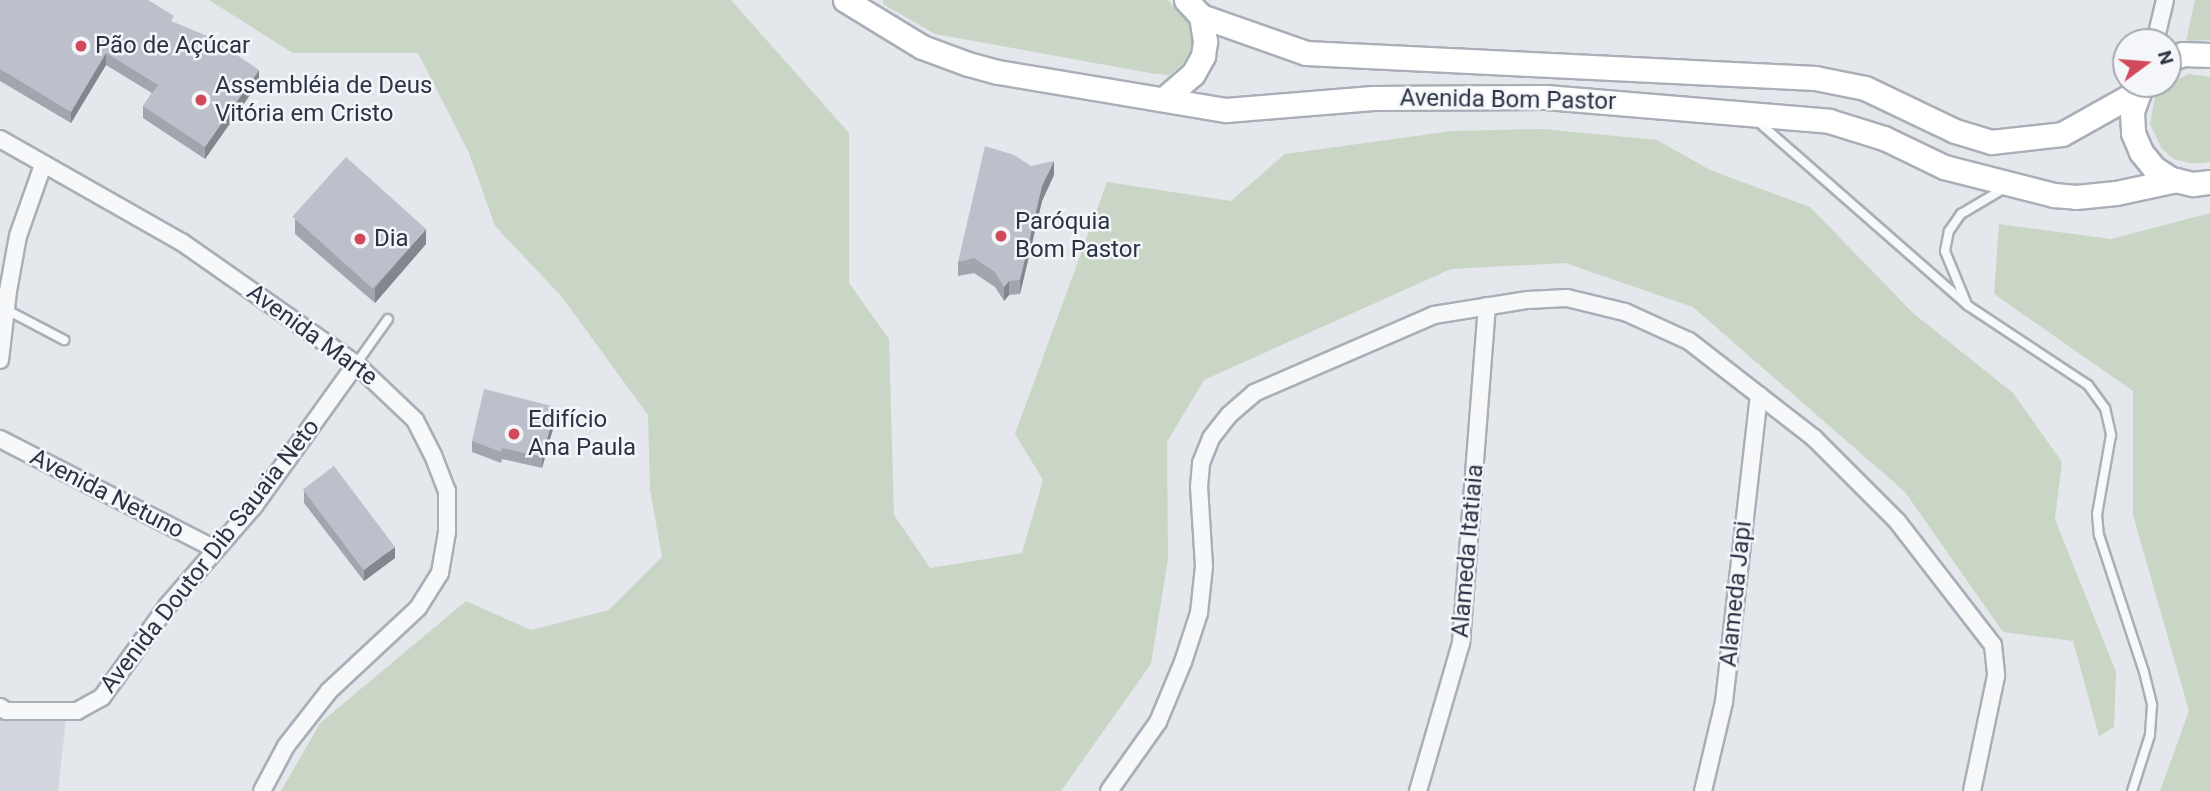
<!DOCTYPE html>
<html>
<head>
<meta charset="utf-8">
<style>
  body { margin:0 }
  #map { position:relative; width:2210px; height:791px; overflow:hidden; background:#e4e7ec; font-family:Roboto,sans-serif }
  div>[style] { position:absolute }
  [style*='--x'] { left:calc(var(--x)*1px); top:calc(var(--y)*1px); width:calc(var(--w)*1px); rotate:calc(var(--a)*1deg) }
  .built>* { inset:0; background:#d2d6de }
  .green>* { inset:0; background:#c9d6c5 }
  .roads { filter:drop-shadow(2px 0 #a9aeb7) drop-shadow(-2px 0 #a9aeb7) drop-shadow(0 2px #a9aeb7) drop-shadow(0 -2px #a9aeb7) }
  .lane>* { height:8px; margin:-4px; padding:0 4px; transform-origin:4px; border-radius:4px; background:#f7f8fa }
  .street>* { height:16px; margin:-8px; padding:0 8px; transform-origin:8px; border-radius:8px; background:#f7f8fa }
  .secondary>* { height:23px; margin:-11.5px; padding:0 11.5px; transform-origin:11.5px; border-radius:11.5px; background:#fff }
  .wall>* { inset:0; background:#a1a5ae }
  .shaded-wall>* { inset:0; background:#83868d }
  .building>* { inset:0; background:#bbc0ca; transform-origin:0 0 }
  .dots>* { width:19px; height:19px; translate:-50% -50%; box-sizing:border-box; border:4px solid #f4f6f9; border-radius:50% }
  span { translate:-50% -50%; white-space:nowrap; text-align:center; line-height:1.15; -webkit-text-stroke:5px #f4f6f9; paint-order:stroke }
  .poi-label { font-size:24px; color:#2b3445 }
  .left { translate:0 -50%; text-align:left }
  .street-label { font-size:24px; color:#2b3445 }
  .north { position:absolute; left:2112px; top:28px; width:70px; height:70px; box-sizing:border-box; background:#f4f6f9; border:2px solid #a4a8b1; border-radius:50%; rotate:74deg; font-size:19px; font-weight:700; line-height:28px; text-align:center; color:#2b3445 }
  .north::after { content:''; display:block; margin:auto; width:24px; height:32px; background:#d1495b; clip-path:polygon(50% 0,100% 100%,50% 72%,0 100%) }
</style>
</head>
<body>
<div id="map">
  <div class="built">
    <i style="clip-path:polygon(0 708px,66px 718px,58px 791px,0 791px)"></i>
  </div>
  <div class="green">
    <i style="clip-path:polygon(209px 0,731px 0,849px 133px,849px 283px,889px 339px,894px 515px,930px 568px,1022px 553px,1043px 480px,1015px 434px,1107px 182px,1231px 201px,1285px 154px,1452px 131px,1543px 129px,1657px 140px,1710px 170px,1810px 207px,1913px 313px,2013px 393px,2062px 462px,2055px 519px,2116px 672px,2114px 727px,2099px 736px,2073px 641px,2003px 632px,1905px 492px,1693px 307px,1565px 263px,1451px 269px,1204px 380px,1167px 442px,1168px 559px,1151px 664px,1061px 791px,281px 791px,320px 723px,466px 601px,531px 630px,609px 610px,662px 557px,650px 490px,648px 415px,562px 297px,495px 226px,469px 153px,418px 53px,293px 53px)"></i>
    <i style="clip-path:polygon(883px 0,1168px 0,1196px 31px,1193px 50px,1184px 63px,1169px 75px,1150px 73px,935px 34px,883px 4px)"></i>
    <i style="clip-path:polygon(2195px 0,2210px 0,2210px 40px,2186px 41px)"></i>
    <i style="clip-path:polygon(2189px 74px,2210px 77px,2210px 161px,2205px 163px,2189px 163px,2174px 159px,2162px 149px,2150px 124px,2155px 97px,2164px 86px)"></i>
    <i style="clip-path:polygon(2210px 213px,2210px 791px,2160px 791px,2189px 711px,2133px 515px,2133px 391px,1994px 294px,1999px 224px,2111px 239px)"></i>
  </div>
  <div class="roads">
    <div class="lane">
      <i style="--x:1756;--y:120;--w:281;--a:41.2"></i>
      <i style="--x:1967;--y:305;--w:145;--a:33.5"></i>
      <i style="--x:2088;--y:385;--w:29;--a:54"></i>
      <i style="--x:2105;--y:408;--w:28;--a:77"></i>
      <i style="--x:2111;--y:435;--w:80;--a:100"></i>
      <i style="--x:2097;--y:514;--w:21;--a:85"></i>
      <i style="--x:2099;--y:535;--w:144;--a:71.8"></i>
      <i style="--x:2144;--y:672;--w:34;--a:76"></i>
      <i style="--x:2152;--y:705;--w:30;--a:94"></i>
      <i style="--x:2150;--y:735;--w:59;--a:107.8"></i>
      <i style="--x:1966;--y:302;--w:55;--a:-112.4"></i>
      <i style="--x:1945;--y:251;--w:20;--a:-79"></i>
      <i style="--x:1949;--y:231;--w:21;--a:-55"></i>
      <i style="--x:1961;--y:214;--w:51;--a:-30.6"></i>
      <i style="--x:5;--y:309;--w:67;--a:27.7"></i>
      <i style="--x:356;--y:364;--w:55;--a:-54.6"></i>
    </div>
    <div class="street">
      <i style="--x:2155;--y:42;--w:43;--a:-76.6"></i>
      <i style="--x:0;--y:139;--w:210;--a:29.6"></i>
      <i style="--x:183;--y:243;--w:211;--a:35"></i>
      <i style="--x:356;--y:364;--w:81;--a:43.5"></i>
      <i style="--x:415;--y:420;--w:39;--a:63"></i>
      <i style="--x:433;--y:455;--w:39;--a:69"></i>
      <i style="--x:447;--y:491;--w:41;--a:90"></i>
      <i style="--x:447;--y:532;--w:42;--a:99.7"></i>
      <i style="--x:440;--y:573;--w:41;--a:122.2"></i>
      <i style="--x:418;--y:608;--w:122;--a:137"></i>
      <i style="--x:329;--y:691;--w:70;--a:128"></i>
      <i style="--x:286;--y:746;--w:51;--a:118.1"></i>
      <i style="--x:0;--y:360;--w:69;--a:-83.4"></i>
      <i style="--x:8;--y:291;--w:56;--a:-79.7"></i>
      <i style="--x:18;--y:236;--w:75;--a:-70.6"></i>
      <i style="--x:0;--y:439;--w:242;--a:27.1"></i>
      <i style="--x:0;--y:707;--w:7;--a:34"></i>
      <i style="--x:6;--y:711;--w:71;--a:0"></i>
      <i style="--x:77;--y:711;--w:29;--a:-29"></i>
      <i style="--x:102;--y:697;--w:113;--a:-54.3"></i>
      <i style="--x:168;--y:605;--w:131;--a:-49"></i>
      <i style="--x:254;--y:506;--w:175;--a:-54.3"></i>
      <i style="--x:1109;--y:791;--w:85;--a:-54.6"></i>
      <i style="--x:1158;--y:722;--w:65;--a:-67.4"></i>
      <i style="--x:1183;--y:662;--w:52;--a:-71.9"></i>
      <i style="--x:1199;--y:613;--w:47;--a:-83.9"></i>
      <i style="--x:1204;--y:566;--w:79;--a:-93.6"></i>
      <i style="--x:1199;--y:487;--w:24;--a:-85"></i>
      <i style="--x:1201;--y:463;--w:27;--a:-68"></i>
      <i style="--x:1211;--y:438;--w:29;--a:-52"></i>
      <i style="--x:1229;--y:415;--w:33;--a:-41"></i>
      <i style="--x:1254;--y:393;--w:196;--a:-23.4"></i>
      <i style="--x:1434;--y:315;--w:95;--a:-9.1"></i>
      <i style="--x:1528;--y:300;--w:39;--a:-3"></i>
      <i style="--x:1567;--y:298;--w:60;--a:13.6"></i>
      <i style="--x:1625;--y:312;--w:70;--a:24.4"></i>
      <i style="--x:1689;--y:341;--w:158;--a:37.8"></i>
      <i style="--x:1814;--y:438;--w:117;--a:45"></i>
      <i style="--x:1897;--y:521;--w:157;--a:52.3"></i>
      <i style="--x:1993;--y:645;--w:31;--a:84"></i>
      <i style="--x:1996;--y:676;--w:117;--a:101.8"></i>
      <i style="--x:1418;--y:791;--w:154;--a:-73.8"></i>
      <i style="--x:1461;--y:643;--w:338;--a:-85.6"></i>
      <i style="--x:1703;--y:791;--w:91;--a:-76.7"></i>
      <i style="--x:1724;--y:702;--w:309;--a:-83.5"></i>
    </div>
    <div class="secondary">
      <i style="--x:845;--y:0;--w:90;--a:31.4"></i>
      <i style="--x:922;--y:47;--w:49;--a:20.3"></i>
      <i style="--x:968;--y:64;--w:31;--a:15"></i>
      <i style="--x:998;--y:72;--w:231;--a:9.5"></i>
      <i style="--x:1226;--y:110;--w:147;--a:-4.7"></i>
      <i style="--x:1373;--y:98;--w:173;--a:-0.3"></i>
      <i style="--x:1546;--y:97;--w:284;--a:4.8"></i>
      <i style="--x:1829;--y:121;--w:58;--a:17.2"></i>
      <i style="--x:1884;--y:138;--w:67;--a:25.8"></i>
      <i style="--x:1944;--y:167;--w:114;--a:14.3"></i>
      <i style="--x:2054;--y:195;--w:22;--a:5"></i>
      <i style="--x:2076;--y:197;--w:40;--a:-5.7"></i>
      <i style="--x:2116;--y:193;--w:62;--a:-12"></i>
      <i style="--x:1186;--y:0;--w:22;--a:47"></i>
      <i style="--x:1201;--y:16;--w:111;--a:19.4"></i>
      <i style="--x:1306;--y:53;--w:510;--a:2.81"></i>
      <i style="--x:1815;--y:78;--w:51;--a:11.3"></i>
      <i style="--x:1865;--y:88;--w:100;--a:25.5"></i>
      <i style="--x:1955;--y:131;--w:38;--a:17"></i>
      <i style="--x:1991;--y:142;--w:71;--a:-6.4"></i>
      <i style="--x:2062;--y:134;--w:86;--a:-29.2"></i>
      <i style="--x:2168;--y:60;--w:16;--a:-22"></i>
      <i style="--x:2183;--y:54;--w:27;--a:2"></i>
      <i style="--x:2142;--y:84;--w:30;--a:110"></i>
      <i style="--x:2132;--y:112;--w:21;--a:87"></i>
      <i style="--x:2133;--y:133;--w:21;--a:67"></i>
      <i style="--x:2141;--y:152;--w:21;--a:51"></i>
      <i style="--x:2154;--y:168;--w:20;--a:33"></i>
      <i style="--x:2171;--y:179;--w:23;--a:13"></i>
      <i style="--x:2193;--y:184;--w:17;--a:-7"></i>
      <i style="--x:1165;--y:98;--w:37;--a:-41"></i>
      <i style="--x:1193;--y:74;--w:21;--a:-61"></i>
      <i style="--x:1203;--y:56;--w:15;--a:-82"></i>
      <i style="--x:1205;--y:41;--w:25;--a:-99"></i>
    </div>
  </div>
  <div class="wall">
    <i style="clip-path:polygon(0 0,174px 23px,259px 82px,205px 159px,143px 118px,143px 106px,152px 93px,106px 65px,71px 123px,0 81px)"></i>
    <i style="clip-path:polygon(1031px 166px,1054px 175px,1042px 201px,1020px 294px,1009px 295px,1004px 301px,995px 287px,974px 273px,958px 276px,958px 262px)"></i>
    <i style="clip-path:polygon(295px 219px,426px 244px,375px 303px,295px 234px)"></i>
    <i style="clip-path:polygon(556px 418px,542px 468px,502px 459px,501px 463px,472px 452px,472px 441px)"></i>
    <i style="clip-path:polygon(304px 491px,395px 558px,364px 581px,304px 503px)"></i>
  </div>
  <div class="shaded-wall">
    <i style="clip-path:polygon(106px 53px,106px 65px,71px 123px,71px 112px)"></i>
    <i style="clip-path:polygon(259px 70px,259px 82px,205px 159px,205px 147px)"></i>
    <i style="clip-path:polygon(1054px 161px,1054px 175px,1042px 201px,1020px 294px,1020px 280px,1042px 186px)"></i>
    <i style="clip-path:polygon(426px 229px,426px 244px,375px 303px,375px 288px)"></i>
    <i style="clip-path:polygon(1009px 281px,1009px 295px,1004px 301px,1004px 287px)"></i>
    <i style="clip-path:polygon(556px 407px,556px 418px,542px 468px,542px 457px)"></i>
    <i style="clip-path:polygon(395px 547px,395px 558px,364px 581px,364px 570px)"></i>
  </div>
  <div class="building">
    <i style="clip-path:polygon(0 0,148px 0,174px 16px,171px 21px,212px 38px,259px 70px,205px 147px,143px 106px,158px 85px,106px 53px,71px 112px,0 69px)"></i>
    <i style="clip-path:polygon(985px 146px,1014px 155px,1031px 166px,1054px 161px,1042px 186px,1020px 280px,1009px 281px,1004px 287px,995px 272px,974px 258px,958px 262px)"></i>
    <i style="left:346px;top:157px;width:108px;height:80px;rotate:42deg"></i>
    <i style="clip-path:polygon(484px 389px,556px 407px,542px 457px,502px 448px,501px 452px,472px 441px)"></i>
    <i style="left:334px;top:466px;width:101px;height:39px;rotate:53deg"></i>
  </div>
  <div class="dots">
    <i style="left:81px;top:46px;background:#d1495b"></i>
    <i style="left:201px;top:100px;background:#d1495b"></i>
    <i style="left:1001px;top:236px;background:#d1495b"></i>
    <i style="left:360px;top:239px;background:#d1495b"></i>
    <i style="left:514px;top:434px;background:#d1495b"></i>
  </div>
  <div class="poi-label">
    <span class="left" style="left:95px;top:46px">Pão de Açúcar</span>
    <span class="left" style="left:215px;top:100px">Assembléia de Deus<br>Vitória em Cristo</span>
    <span class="left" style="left:1015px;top:236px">Paróquia<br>Bom Pastor</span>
    <span class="left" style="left:374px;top:239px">Dia</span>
    <span class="left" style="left:528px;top:434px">Edifício<br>Ana Paula</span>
  </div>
  <div class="street-label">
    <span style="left:1508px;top:100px;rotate:1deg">Avenida Bom Pastor</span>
    <span style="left:312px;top:335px;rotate:36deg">Avenida Marte</span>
    <span style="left:107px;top:494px;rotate:27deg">Avenida Netuno</span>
    <span style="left:1468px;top:551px;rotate:-85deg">Alameda Itatiaia</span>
    <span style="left:210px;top:556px;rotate:-52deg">Avenida Doutor Dib Sauaia Neto</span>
    <span style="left:1736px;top:594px;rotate:-84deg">Alameda Japi</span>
  </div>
  <div class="north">N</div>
</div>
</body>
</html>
